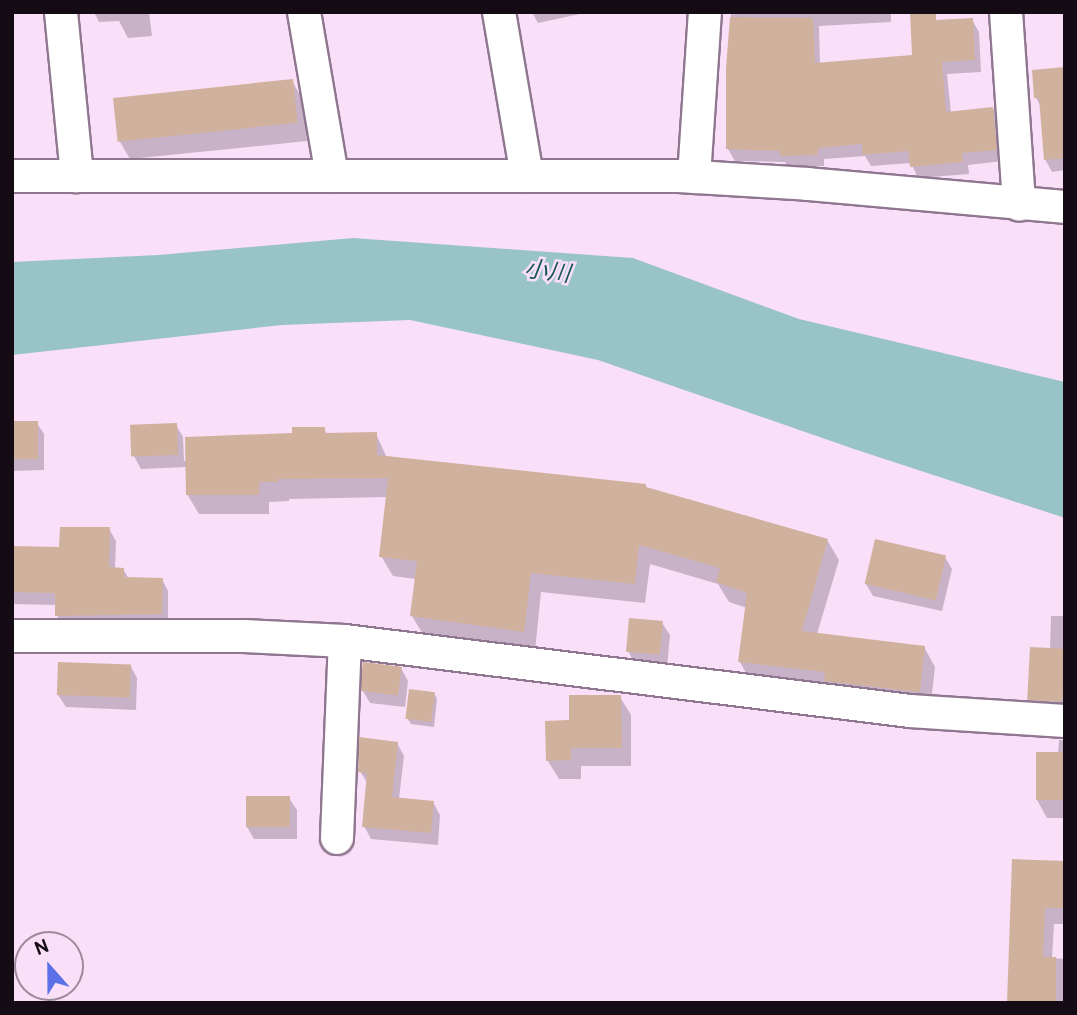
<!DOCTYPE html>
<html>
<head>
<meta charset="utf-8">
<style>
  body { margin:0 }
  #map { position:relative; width:1077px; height:1015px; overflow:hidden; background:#fadff9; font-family:Overpass,"Noto Sans JP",sans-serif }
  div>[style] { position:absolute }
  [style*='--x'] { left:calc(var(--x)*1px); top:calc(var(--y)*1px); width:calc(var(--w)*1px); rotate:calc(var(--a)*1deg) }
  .water>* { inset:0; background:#99c4c7 }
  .shadow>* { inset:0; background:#0003 }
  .building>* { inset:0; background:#d0b19d; transform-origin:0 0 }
  .roads { filter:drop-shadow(2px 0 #8f778f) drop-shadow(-2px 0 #8f778f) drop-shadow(0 2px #8f778f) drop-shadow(0 -2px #8f778f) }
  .minor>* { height:32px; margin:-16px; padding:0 16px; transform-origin:16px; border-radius:16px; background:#fff }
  span { translate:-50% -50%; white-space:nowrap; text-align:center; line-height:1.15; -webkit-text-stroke:5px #fadff9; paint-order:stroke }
  .water-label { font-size:23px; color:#185559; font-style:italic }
  .frame { position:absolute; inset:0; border:14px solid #140b14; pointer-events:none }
  .north { position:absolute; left:14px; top:931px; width:70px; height:70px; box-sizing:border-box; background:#fadff9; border:2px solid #9e8a9d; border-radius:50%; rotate:339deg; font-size:19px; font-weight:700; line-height:28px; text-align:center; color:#140b14 }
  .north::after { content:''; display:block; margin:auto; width:24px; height:32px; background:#5c70e7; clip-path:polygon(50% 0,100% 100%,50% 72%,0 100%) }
</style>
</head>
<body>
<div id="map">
  <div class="water">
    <i style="clip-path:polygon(353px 238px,633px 258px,799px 319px,1065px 382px,1065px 518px,854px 449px,598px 360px,410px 320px,282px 325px,12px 355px,12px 262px,158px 255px)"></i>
  </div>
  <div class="shadow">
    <i style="clip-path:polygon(94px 12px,149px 12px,152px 36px,128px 38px,119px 21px,99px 22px)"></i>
    <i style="clip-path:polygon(532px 12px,589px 12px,538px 23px)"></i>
    <i style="clip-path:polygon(731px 12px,891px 12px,891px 22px,819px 26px,820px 65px,914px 57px,972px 20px,979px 32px,981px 72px,947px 74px,951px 113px,993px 109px,999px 121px,1003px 161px,968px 165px,969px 174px,918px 178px,911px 163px,871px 166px,865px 156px,824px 159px,824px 166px,788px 167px,785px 162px,735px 161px,728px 149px)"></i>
    <i style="clip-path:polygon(1065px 69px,1065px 170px,1052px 172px,1045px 159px,1041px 107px,1036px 98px)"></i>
    <i style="clip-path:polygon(292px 81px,303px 100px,307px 141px,130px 159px,119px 140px)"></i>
    <i style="clip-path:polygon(37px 423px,44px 434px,44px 470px,12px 471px,12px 424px)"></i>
    <i style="clip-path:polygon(176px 425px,183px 437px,184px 461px,324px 429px,327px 434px,376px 434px,387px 458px,647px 489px,827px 540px,839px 560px,817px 634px,924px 647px,935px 667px,930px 711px,751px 682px,740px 662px,747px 608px,729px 602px,718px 584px,650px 564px,645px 603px,541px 592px,535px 651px,424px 636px,412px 616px,416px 579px,393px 576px,381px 556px,388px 497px,289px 499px,289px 501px,269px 502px,269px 514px,199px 514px,187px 494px,187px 467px,141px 469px,134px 456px)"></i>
    <i style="clip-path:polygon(109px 529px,116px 541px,115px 569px,123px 569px,129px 579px,162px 579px,168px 591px,168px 625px,63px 627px,57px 615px,57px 605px,12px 604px,12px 548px,61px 549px)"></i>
    <i style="clip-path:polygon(945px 557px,952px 569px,942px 611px,873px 596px,866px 584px)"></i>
    <i style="clip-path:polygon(1051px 616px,1065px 616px,1065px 721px,1040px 718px,1029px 700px,1050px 650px)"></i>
    <i style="clip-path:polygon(662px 623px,670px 635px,667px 667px,635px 664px,628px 651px)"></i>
    <i style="clip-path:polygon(130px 665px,137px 678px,136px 710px,66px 707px,58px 695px)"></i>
    <i style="clip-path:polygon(401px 668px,408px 681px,405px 707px,370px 703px,363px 691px)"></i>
    <i style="clip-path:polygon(434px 693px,437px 699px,434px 727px,411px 724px,407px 718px)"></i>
    <i style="clip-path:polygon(620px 697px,631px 715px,631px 766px,581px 766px,581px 779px,559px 779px,548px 761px,570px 722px)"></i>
    <i style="clip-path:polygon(1059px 740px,1065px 740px,1065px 818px,1047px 818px,1037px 800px,1058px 754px)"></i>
    <i style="clip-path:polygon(397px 743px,404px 756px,399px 799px,433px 802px,440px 815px,438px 845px,371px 839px,364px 826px,368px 784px,360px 771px)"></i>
    <i style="clip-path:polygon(289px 798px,297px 810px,297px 839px,254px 839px,247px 827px)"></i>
    <i style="clip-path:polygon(1014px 861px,1065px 862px,1065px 924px,1054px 924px,1052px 958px,1065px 959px,1065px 1003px,1010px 1003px)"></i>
  </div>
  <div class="building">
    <i style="clip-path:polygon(910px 12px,936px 12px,936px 20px,973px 18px,975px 60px,942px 62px,946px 112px,993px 107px,997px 150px,962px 153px,963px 162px,910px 167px,908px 151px,862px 155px,862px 144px,818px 148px,818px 155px,780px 156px,779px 151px,726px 149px,726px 68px,730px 17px,813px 18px,815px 63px,912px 55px)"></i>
    <i style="clip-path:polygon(1065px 67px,1065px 158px,1044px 160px,1039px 98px,1034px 98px,1032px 70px)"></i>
    <i style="left:293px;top:79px;width:44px;height:181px;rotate:84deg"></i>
    <i style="left:38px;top:421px;width:38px;height:26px;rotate:90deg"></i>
    <i style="left:177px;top:423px;width:32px;height:47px;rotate:88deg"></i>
    <i style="clip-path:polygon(292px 427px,325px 427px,325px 433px,377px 432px,377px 455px,646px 484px,646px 487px,828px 539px,802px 631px,925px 646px,920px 692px,824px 681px,825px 672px,738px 662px,747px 593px,716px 582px,720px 568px,639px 545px,635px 584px,531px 573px,524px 632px,410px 616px,417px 561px,379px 557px,388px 478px,278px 479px,278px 482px,259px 482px,259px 495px,186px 495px,185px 437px,292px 433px)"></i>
    <i style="clip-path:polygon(60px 527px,110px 527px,109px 567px,124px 568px,124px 577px,163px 578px,162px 614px,55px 616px,55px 593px,12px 592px,12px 546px,59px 547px)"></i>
    <i style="left:875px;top:539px;width:73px;height:46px;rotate:13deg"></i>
    <i style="left:629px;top:618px;width:34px;height:34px;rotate:5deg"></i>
    <i style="left:1030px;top:647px;width:35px;height:53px;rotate:3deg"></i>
    <i style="left:58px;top:662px;width:73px;height:33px;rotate:2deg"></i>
    <i style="left:363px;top:662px;width:39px;height:29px;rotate:7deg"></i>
    <i style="left:409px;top:689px;width:26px;height:30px;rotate:7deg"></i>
    <i style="clip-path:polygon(569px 695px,621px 695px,622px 748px,571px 748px,571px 760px,546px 761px,545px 721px,569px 720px)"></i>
    <i style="clip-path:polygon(359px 737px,398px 742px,392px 797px,434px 801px,431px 833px,362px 827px,367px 773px,358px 772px)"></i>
    <i style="left:1036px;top:752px;width:29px;height:48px"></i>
    <i style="left:246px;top:796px;width:44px;height:31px"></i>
    <i style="clip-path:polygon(1012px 859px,1065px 861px,1065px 908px,1045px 908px,1043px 957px,1056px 957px,1056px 1003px,1007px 1003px)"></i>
  </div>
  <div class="roads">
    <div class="minor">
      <i style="--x:61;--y:12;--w:165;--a:84.4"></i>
      <i style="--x:304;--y:12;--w:166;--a:80.3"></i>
      <i style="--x:499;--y:12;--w:166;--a:80.3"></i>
      <i style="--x:1006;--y:12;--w:193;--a:86.1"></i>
      <i style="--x:12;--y:176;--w:667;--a:0"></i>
      <i style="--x:679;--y:176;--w:129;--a:3.5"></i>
      <i style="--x:808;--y:184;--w:258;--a:5.1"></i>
      <i style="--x:694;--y:177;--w:165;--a:-86.2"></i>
      <i style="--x:12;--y:636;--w:232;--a:0"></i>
      <i style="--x:244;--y:636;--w:101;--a:2.8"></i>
      <i style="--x:345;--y:641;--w:569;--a:7.06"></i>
      <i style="--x:910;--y:711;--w:155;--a:3.7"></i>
      <i style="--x:337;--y:838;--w:197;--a:-87.7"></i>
    </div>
  </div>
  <div class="water-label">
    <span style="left:547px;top:274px;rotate:7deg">小川</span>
  </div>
  <div class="frame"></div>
  <div class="north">N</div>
</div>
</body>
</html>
